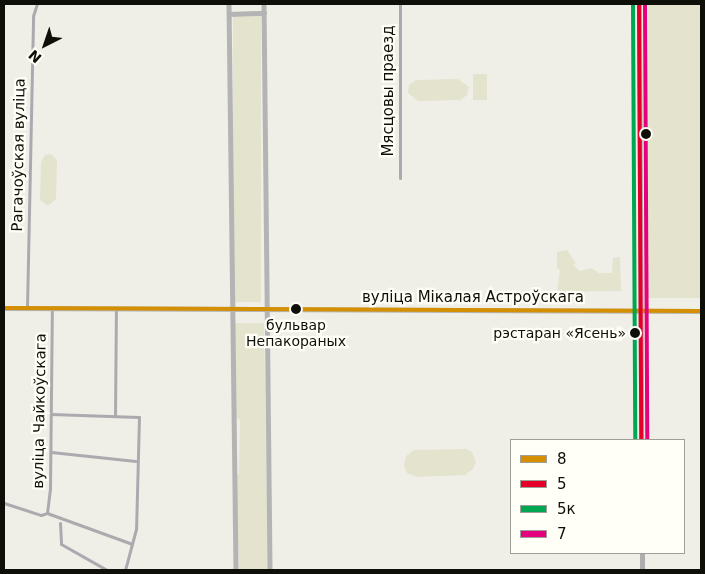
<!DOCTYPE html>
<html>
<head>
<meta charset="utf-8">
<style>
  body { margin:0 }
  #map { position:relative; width:705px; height:574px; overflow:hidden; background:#efefe8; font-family:"DejaVu Sans",sans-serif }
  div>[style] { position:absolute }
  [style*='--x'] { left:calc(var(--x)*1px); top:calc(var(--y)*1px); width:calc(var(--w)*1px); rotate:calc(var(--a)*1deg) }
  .green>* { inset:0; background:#e3e3ce; transform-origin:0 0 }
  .street>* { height:3px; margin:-1.5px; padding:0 1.5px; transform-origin:1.5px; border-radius:1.5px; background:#acaaae }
  .secondary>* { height:4.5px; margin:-2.25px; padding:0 2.25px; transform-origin:2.25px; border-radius:2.25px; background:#b5b4b5 }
  .primary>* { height:5px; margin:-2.5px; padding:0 2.5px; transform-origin:2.5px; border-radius:2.5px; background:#aeaeaf }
  .bus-1>* { height:4px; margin:-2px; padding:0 2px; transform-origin:2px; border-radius:2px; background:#d48f02 }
  .bus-2>* { height:4px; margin:-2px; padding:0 2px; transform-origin:2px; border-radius:2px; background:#e4002b }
  .bus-3>* { height:4px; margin:-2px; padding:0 2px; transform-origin:2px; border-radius:2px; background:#00a651 }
  .bus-4>* { height:4px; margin:-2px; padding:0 2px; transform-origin:2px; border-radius:2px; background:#e5007d }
  .dots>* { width:14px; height:14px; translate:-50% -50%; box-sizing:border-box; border:2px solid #fffff7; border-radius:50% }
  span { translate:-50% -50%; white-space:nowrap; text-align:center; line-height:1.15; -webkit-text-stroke:4.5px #fffff7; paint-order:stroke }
  .bus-label { font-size:14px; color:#0f0f0a }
  .right { translate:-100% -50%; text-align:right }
  .street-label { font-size:15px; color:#0f0f0a }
  .frame { position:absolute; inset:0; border:5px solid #0f0f0a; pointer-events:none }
  .legend { position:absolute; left:510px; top:439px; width:175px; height:115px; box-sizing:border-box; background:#fffff7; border:1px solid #9f9f98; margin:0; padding:6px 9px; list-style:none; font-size:15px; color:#0f0f0a }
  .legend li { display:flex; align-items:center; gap:10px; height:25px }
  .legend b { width:25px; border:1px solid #9f9f98 }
  .north { position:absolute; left:20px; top:20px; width:50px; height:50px; -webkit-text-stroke:4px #fffff7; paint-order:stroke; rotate:221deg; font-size:14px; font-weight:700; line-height:20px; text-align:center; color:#0f0f0a }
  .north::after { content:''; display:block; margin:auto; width:18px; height:22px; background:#0f0f0a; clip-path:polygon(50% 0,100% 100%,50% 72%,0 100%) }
</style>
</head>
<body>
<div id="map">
  <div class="green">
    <i style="left:648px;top:4px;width:53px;height:294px"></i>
    <i style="left:261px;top:16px;width:286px;height:28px;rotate:90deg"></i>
    <i style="left:473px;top:74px;width:14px;height:26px"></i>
    <i style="clip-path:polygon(458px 79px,469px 87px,467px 95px,461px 100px,418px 101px,408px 93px,409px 85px,416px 80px)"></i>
    <i style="clip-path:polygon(51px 154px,57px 160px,56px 199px,48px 206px,40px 200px,41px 162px,45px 155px)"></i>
    <i style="clip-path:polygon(567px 250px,576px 263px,573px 265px,580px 271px,591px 268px,599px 273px,612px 273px,613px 258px,620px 257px,621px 291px,557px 292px,560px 270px,557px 268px,557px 252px)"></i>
    <i style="clip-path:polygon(235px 323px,264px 323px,268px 570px,239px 570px,236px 475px,239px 474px,240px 420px,235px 417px)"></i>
    <i style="clip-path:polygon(466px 449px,472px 452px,476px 462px,473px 469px,465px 475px,417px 477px,407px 473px,404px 466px,406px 456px,414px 450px)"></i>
  </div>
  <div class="street">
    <i style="--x:400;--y:178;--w:174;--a:-90"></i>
    <i style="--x:27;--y:308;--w:292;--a:-88.8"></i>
    <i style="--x:33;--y:16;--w:13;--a:-72"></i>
    <i style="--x:51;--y:414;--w:88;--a:2"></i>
    <i style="--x:139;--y:417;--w:112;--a:91.5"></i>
    <i style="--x:136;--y:529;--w:42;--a:105"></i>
    <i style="--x:115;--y:416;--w:107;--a:-89.5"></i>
    <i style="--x:51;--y:452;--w:85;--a:6"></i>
    <i style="--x:4;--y:503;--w:39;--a:18"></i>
    <i style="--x:41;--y:515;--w:6;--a:-18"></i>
    <i style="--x:47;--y:513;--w:90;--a:20"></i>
    <i style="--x:47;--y:513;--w:24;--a:-83"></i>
    <i style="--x:50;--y:489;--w:181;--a:-89.4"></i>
    <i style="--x:60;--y:523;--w:21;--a:87"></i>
    <i style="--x:61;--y:544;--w:53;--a:29.5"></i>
  </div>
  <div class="secondary">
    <i style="--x:229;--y:4;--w:566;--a:89.29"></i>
    <i style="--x:264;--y:4;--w:566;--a:89.39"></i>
    <i style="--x:229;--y:14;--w:35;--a:-2"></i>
    <i style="--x:4;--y:308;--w:697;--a:0.25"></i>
  </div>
  <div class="primary">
    <i style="--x:639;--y:4;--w:436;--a:89.7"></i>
    <i style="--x:642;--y:570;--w:17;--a:-90"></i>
  </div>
  <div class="bus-1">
    <i style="--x:4;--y:308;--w:697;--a:0.25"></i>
  </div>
  <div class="bus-2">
    <i style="--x:639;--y:4;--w:436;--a:89.7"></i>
  </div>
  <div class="bus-3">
    <i style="--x:633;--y:4;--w:436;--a:89.7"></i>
  </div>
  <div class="bus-4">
    <i style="--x:645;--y:4;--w:436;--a:89.7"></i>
  </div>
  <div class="dots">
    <i style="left:646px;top:134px;background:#0f0f0a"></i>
    <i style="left:296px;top:309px;background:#0f0f0a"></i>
    <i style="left:635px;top:333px;background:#0f0f0a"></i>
  </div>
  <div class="bus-label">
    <span style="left:296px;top:333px">бульвар<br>Непакораных</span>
    <span class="right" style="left:626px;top:333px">рэстаран «Ясень»</span>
  </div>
  <div class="street-label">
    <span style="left:389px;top:91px;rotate:-90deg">Мясцовы праезд</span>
    <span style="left:19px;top:155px;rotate:-89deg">Рагачоўская вуліца</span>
    <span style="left:473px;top:298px">вуліца Мікалая Астроўскага</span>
    <span style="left:40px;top:411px;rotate:-89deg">вуліца Чайкоўскага</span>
  </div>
  <div class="frame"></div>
  <ul class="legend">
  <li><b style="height:6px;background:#d48f02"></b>8</li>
  <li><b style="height:6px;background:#e4002b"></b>5</li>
  <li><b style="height:6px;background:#00a651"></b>5к</li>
  <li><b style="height:6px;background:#e5007d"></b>7</li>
  </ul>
  <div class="north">N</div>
</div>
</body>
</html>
